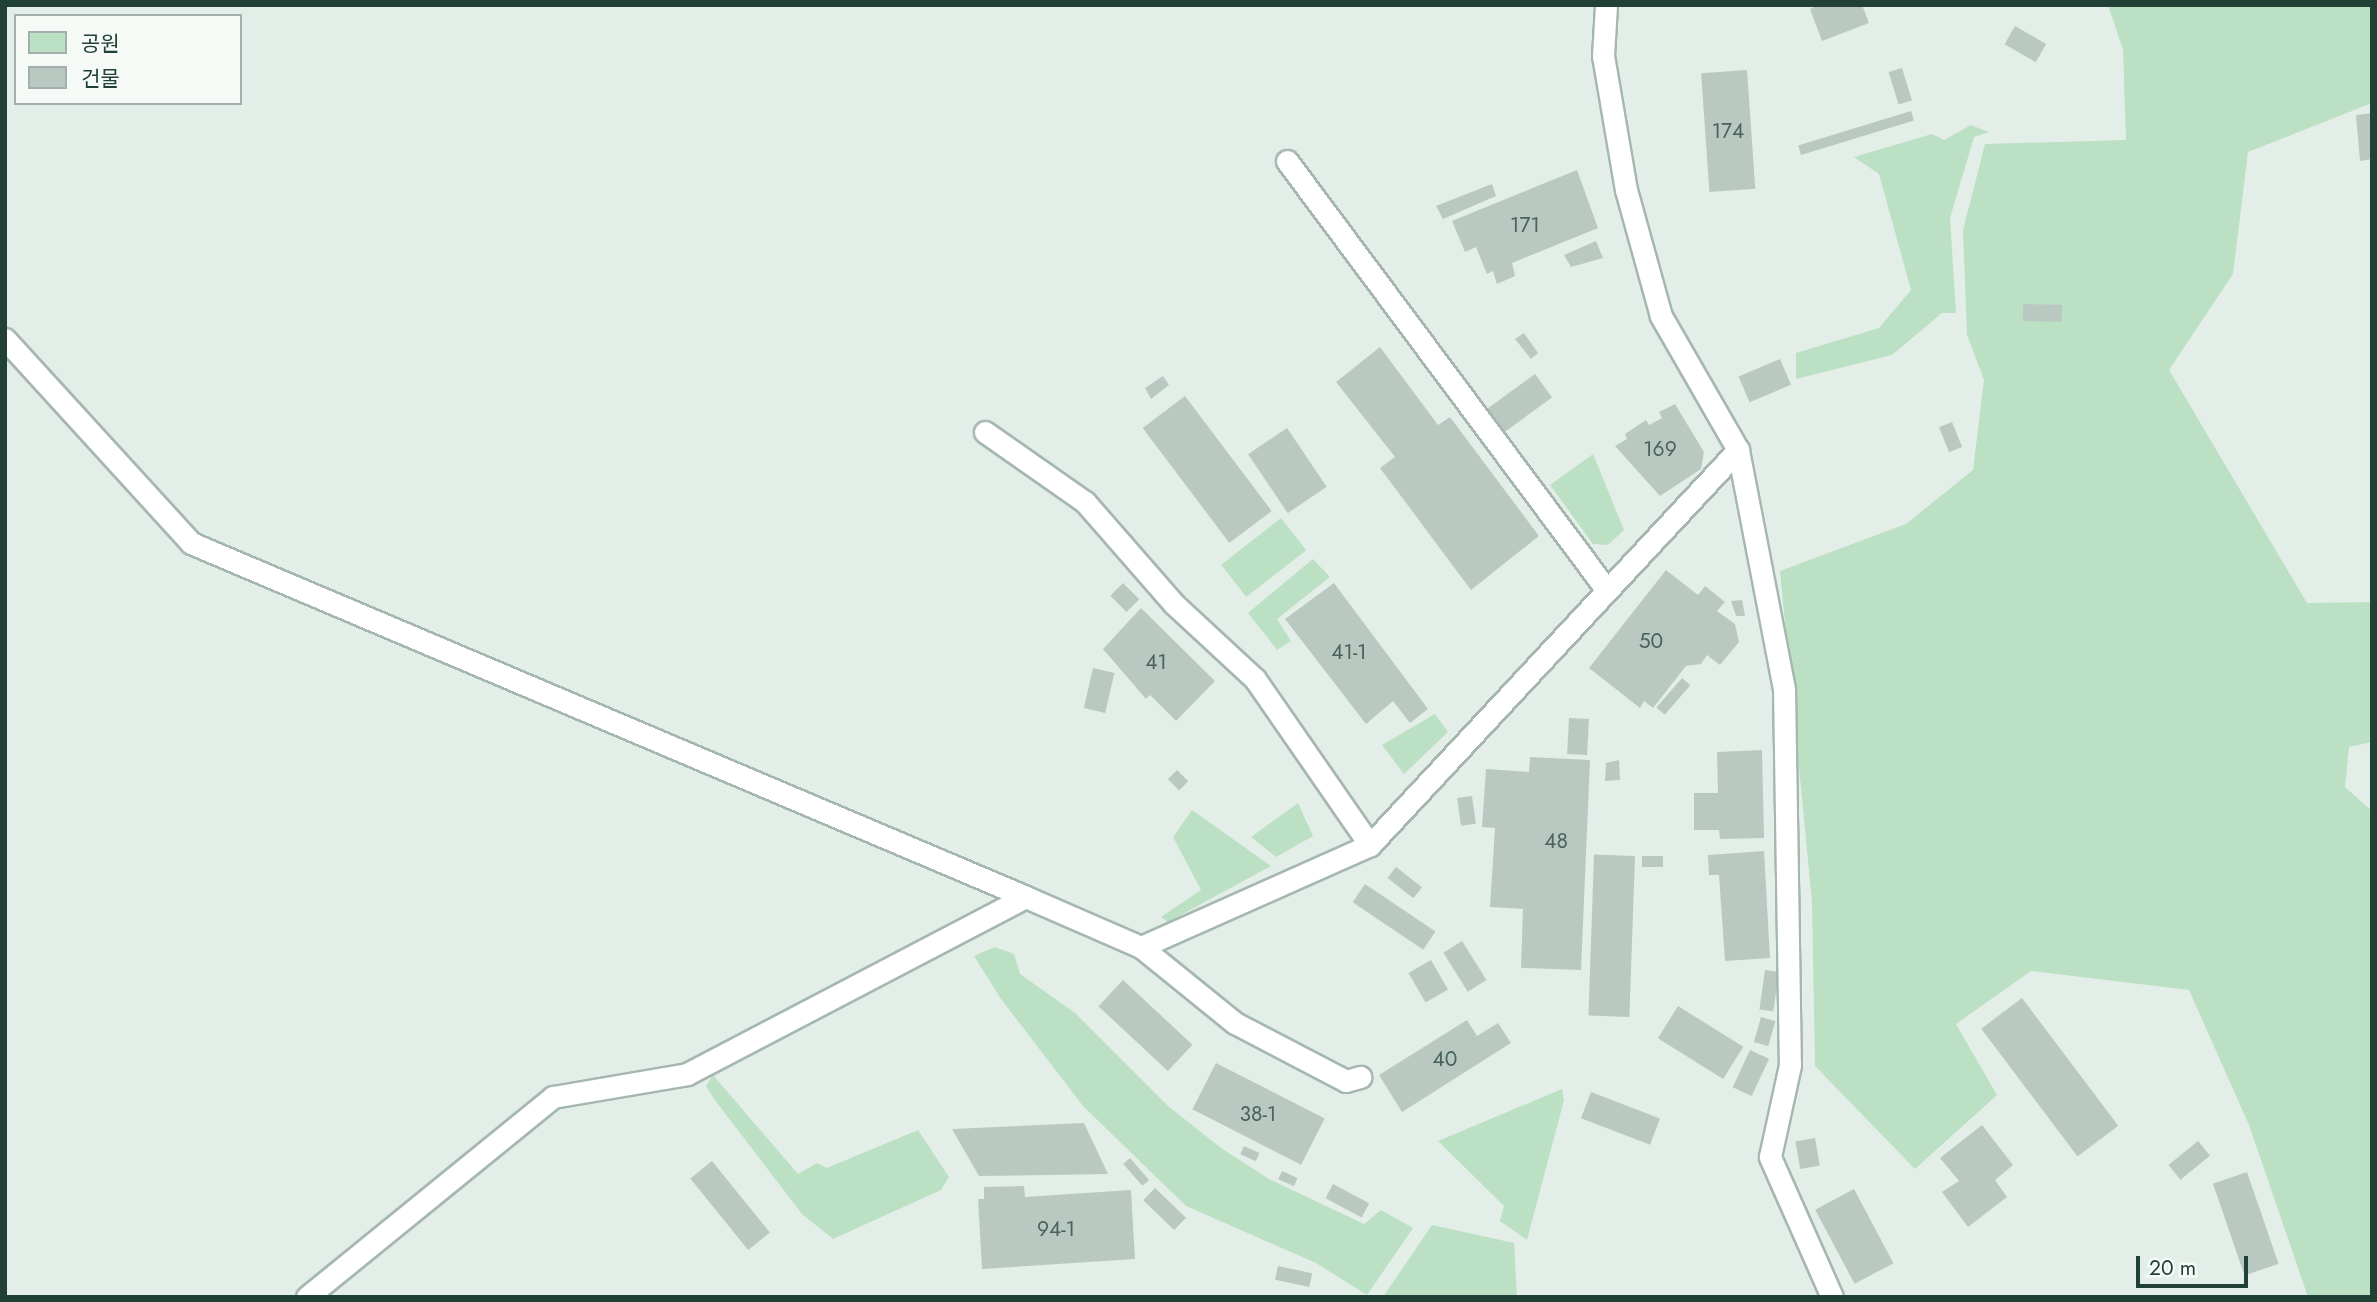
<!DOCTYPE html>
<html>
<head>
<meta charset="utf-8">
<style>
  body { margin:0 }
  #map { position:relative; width:2377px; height:1302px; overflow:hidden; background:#e4eee9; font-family:Jost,"Noto Sans KR",sans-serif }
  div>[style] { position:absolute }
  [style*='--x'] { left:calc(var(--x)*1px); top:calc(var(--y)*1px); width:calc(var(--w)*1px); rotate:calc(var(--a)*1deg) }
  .green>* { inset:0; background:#bce0c3; transform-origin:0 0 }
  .building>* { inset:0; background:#b9c9c2; transform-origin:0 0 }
  .roads { filter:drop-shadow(2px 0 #a6b7b0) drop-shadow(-2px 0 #a6b7b0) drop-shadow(0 2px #a6b7b0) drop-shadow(0 -2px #a6b7b0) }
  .lane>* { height:21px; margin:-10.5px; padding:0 10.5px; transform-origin:10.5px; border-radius:10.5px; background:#fff }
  span { translate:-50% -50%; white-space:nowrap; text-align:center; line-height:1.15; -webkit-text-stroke:5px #f5faf7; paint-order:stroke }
  .number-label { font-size:21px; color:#486359 }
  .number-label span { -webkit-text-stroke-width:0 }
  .frame { position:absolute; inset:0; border:7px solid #224136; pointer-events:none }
  .legend { position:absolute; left:14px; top:14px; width:228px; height:91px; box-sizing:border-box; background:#f5faf7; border:2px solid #a1b0aa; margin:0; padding:9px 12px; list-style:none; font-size:21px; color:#224136 }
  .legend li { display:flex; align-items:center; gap:14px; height:35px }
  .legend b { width:35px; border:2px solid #a1b0aa }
  .scale { position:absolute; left:2136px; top:1256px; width:112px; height:32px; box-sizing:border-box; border:4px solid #224136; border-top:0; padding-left:9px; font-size:21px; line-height:24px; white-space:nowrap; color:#224136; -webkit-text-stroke:5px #f5faf7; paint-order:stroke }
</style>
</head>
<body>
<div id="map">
  <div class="green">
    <i style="clip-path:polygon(2108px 5px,2372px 5px,2372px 103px,2248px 152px,2233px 274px,2169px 370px,2307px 603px,2372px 602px,2372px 742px,2349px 747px,2345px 787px,2372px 811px,2372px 1297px,2308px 1297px,2249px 1125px,2189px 990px,2031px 971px,1956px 1024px,1997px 1095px,1915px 1169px,1815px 1066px,1812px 902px,1780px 571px,1906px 524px,1973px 470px,1984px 380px,1967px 335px,1963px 230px,1985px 144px,2126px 140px,2123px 50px)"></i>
    <i style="clip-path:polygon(1971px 125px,1989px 132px,1974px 137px,1950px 218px,1956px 313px,1942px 313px,1892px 355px,1796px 379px,1796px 353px,1879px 328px,1911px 290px,1879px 174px,1854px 157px,1932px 134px,1944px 140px)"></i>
    <i style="clip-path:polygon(1593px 454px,1624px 530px,1608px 545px,1593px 544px,1550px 485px)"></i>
    <i style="left:1281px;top:518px;width:41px;height:76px;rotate:52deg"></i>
    <i style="clip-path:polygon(1313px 559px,1330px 577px,1277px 619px,1291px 641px,1277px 650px,1248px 613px)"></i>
    <i style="clip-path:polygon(1435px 714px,1448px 732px,1404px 774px,1382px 745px)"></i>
    <i style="clip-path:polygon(1298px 803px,1313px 836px,1276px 857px,1251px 837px)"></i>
    <i style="clip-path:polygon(1192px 810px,1271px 866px,1168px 922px,1161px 917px,1201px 890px,1173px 837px)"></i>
    <i style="clip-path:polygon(995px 947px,1014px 954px,1020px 974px,1075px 1013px,1168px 1106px,1221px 1148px,1269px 1179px,1364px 1224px,1381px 1210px,1413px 1228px,1367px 1295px,1316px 1263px,1186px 1206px,1083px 1106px,1001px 999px,974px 956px)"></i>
    <i style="clip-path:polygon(713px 1075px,798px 1174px,817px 1163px,827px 1168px,918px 1130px,949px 1177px,941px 1190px,833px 1239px,802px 1214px,714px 1099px,706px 1086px)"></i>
    <i style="clip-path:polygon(1562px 1089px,1564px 1100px,1527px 1240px,1500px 1221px,1504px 1206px,1438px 1141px)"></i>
    <i style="clip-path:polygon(1432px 1225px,1514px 1243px,1517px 1297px,1383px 1297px)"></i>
  </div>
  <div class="building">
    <i style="clip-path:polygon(1819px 5px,1862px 5px,1869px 23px,1822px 41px,1810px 9px)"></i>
    <i style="left:2015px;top:26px;width:36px;height:21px;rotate:30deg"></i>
    <i style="left:1902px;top:68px;width:34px;height:14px;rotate:73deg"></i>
    <i style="left:1747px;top:70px;width:119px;height:46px;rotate:86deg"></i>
    <i style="left:1911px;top:111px;width:10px;height:118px;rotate:73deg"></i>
    <i style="clip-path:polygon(2372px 113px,2372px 159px,2360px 161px,2356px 115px)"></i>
    <i style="clip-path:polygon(1577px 170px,1598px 228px,1512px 263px,1515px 276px,1497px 284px,1493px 271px,1487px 274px,1476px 247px,1465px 252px,1452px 221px)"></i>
    <i style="clip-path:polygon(1492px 184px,1496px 196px,1443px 219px,1436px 206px)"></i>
    <i style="clip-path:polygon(1596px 241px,1603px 258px,1571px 267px,1564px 255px)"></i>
    <i style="left:2023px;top:304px;width:39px;height:17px;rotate:1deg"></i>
    <i style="clip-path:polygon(1524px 333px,1538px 353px,1531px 359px,1515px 339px)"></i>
    <i style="clip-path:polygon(1380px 347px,1438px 425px,1450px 417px,1539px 536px,1471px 590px,1380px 468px,1395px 457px,1336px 382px)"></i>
    <i style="left:1780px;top:359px;width:28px;height:45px;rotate:67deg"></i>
    <i style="left:1535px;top:374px;width:29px;height:59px;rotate:54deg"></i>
    <i style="clip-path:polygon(1163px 376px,1169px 385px,1151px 399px,1145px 388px)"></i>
    <i style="left:1185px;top:396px;width:144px;height:53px;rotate:53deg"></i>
    <i style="clip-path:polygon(1675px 404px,1704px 452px,1701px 469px,1660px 496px,1615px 446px,1627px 439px,1625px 434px,1646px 420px,1649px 425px,1662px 418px,1659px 412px)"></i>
    <i style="left:1952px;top:422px;width:27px;height:14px;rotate:68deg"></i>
    <i style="left:1287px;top:428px;width:71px;height:47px;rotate:56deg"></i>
    <i style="clip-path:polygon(1666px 570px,1698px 595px,1705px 586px,1725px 602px,1717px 611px,1735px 624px,1739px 642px,1720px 665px,1707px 655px,1701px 664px,1686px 666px,1653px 708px,1644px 701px,1640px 708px,1589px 668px)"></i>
    <i style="left:1123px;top:583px;width:23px;height:18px;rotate:45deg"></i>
    <i style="clip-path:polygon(1334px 583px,1428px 709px,1410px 723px,1393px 701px,1366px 724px,1285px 619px)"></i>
    <i style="clip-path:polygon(1742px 600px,1745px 616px,1736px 616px,1731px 601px)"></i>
    <i style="clip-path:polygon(1141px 608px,1215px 681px,1176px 721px,1150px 695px,1146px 699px,1103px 649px)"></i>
    <i style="left:1093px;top:668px;width:22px;height:41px;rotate:13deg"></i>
    <i style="left:1682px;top:678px;width:11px;height:39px;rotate:41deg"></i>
    <i style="left:1569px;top:718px;width:20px;height:36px;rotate:3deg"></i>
    <i style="clip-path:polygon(1762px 750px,1764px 838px,1720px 839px,1719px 830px,1694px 830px,1694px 793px,1718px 793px,1717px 752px)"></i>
    <i style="clip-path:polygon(1530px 757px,1590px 760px,1581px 970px,1521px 968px,1523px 909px,1490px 907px,1495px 828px,1482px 827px,1486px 769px,1529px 772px)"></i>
    <i style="clip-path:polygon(1619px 760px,1620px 780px,1605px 781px,1606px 763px)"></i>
    <i style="left:1177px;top:770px;width:16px;height:13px;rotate:45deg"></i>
    <i style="left:1472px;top:796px;width:28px;height:15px;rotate:82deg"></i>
    <i style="clip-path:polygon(1764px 851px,1770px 958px,1725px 961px,1719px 875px,1709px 875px,1708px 855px)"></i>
    <i style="left:1635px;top:856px;width:161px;height:41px;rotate:92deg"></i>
    <i style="left:1642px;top:856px;width:21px;height:11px"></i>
    <i style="left:1396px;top:867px;width:33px;height:14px;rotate:38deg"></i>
    <i style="left:1365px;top:884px;width:85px;height:22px;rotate:34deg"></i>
    <i style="left:1462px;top:941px;width:46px;height:22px;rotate:58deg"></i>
    <i style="left:1431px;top:960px;width:34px;height:26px;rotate:60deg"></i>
    <i style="left:1765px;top:970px;width:14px;height:40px;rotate:8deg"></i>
    <i style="left:1123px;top:980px;width:95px;height:36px;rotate:43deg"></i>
    <i style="left:2022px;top:998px;width:160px;height:51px;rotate:53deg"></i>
    <i style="left:1678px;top:1006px;width:77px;height:38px;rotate:32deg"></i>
    <i style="left:1761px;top:1017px;width:15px;height:26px;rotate:16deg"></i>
    <i style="clip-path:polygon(1467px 1020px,1477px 1036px,1498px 1023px,1511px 1043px,1402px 1112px,1379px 1075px)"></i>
    <i style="left:1750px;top:1050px;width:21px;height:41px;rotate:25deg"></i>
    <i style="left:1216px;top:1063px;width:122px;height:52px;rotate:27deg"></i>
    <i style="left:1591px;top:1092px;width:74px;height:28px;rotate:21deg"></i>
    <i style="clip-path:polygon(1084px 1123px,1108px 1174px,979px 1176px,952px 1129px)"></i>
    <i style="clip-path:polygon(1982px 1125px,2013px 1165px,1995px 1180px,2007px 1197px,1968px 1227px,1942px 1192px,1959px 1181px,1940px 1158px)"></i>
    <i style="left:1815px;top:1138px;width:28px;height:20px;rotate:80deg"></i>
    <i style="left:2198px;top:1141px;width:19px;height:38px;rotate:51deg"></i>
    <i style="left:1244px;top:1146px;width:17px;height:9px;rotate:24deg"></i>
    <i style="left:1130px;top:1158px;width:29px;height:9px;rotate:49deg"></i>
    <i style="left:712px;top:1161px;width:92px;height:28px;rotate:51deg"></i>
    <i style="left:1282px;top:1171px;width:17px;height:9px;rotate:24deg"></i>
    <i style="left:2247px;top:1172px;width:97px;height:36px;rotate:71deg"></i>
    <i style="left:1333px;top:1184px;width:41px;height:16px;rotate:28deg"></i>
    <i style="clip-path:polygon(1024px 1186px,1025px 1197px,1131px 1190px,1135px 1259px,982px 1269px,978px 1199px,984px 1199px,984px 1187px)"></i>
    <i style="left:1155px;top:1188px;width:43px;height:17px;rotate:44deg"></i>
    <i style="left:1854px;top:1189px;width:84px;height:44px;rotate:62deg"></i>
    <i style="left:1278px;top:1266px;width:35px;height:14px;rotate:12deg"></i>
  </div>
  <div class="roads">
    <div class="lane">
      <i style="--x:1287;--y:161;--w:534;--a:53.3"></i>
      <i style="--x:5;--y:339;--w:276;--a:47.6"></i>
      <i style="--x:191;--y:543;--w:907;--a:22.97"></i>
      <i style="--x:985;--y:432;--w:122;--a:35"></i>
      <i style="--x:1085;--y:502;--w:135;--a:48.9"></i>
      <i style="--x:1174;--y:604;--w:110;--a:42.8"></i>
      <i style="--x:1255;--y:679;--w:202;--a:55.3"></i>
      <i style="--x:1738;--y:450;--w:242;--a:79.1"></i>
      <i style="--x:1784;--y:688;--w:377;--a:89.1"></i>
      <i style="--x:1790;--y:1065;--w:94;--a:102.3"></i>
      <i style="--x:1770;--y:1157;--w:153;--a:66.1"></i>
      <i style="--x:1141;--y:947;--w:251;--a:-24"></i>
      <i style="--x:1370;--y:845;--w:540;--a:-47.03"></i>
      <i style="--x:1738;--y:450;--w:155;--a:-119.9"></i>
      <i style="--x:1661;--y:316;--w:131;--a:-105.5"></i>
      <i style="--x:1626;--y:190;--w:136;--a:-99.7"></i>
      <i style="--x:1603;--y:56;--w:51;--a:-86.6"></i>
      <i style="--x:307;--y:1297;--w:317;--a:-39.1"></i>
      <i style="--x:553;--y:1097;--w:136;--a:-9.7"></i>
      <i style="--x:687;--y:1074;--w:382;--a:-27.6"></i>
      <i style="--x:1026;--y:897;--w:125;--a:23.5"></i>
      <i style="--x:1141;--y:947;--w:121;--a:39"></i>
      <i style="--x:1235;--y:1023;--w:125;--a:27.6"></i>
      <i style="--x:1346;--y:1081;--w:15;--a:-16"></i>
    </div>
  </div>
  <div class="number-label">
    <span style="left:1728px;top:131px">174</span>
    <span style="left:1525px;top:225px">171</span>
    <span style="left:1660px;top:449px">169</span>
    <span style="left:1651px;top:641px">50</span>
    <span style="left:1349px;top:652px">41-1</span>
    <span style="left:1156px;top:662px">41</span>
    <span style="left:1556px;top:841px">48</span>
    <span style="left:1445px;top:1059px">40</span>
    <span style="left:1258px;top:1114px">38-1</span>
    <span style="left:1056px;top:1229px">94-1</span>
  </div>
  <div class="frame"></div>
  <ul class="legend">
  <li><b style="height:19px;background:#bce0c3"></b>공원</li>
  <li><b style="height:19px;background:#b9c9c2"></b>건물</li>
  </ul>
  <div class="scale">20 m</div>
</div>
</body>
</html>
